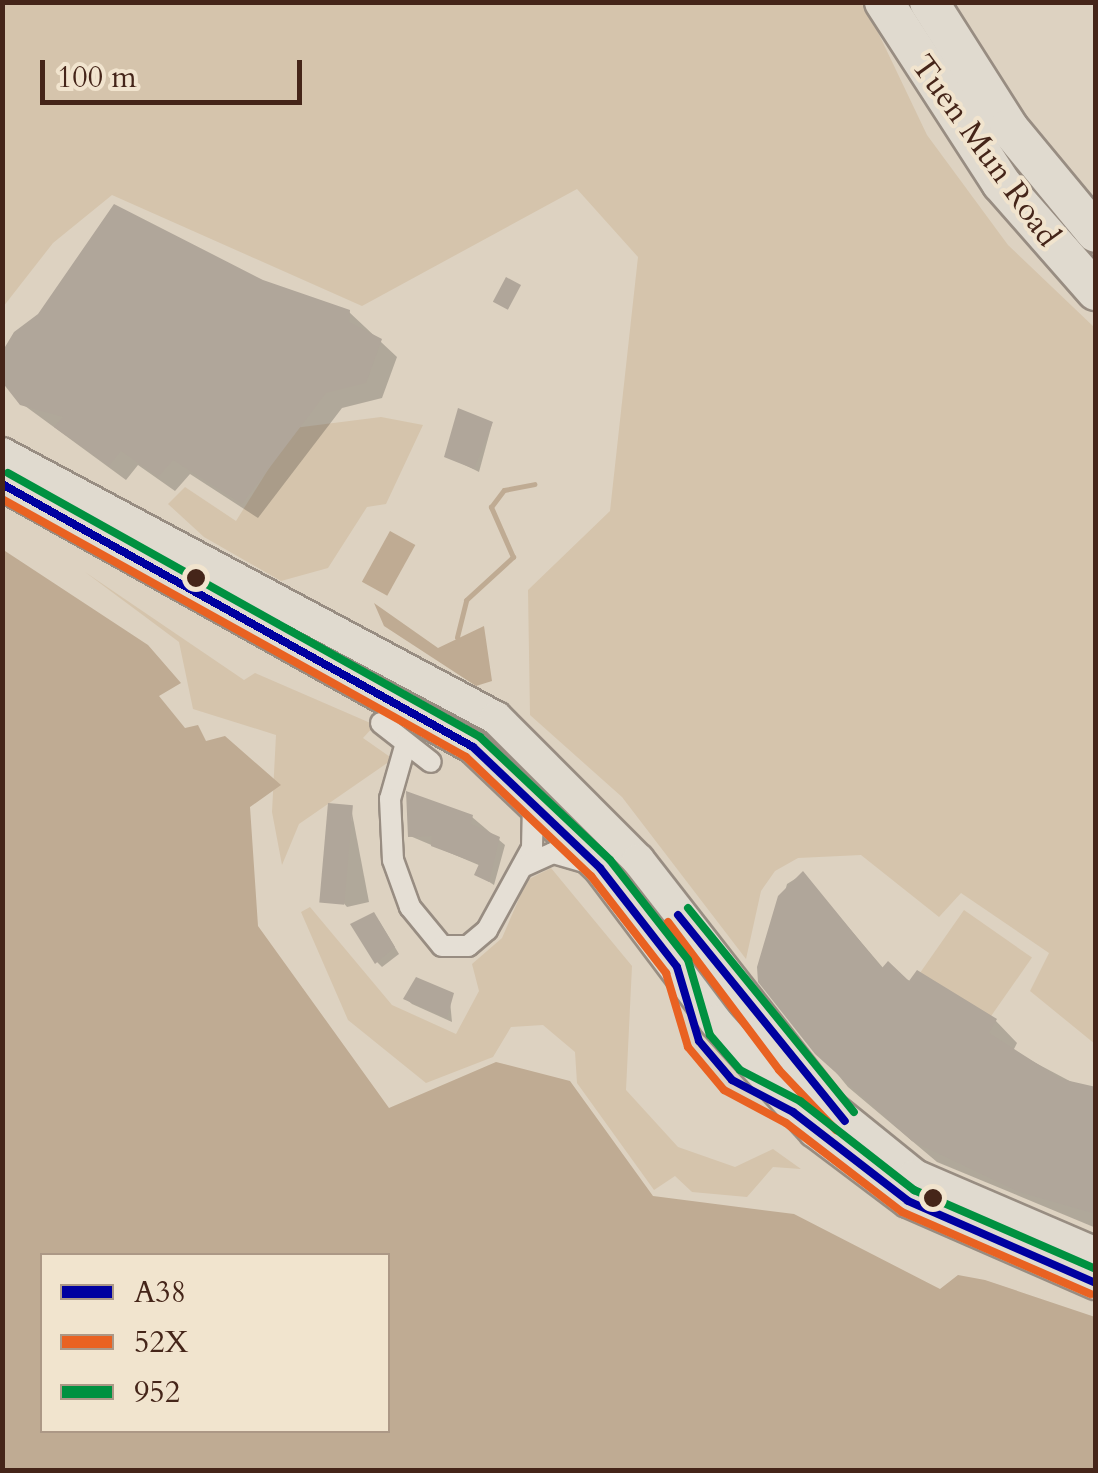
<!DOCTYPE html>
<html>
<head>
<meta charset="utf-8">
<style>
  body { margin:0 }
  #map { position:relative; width:1098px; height:1473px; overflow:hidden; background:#ddd2c1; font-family:Cardo,serif }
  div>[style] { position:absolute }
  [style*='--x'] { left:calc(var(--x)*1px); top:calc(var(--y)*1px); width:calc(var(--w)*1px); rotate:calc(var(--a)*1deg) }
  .green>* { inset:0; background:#d5c4ac; transform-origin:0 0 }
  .water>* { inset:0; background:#bfab93; transform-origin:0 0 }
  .shadow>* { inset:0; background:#0003 }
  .stream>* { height:5px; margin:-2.5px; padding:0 2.5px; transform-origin:2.5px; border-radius:2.5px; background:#bfab93 }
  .building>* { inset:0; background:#b0a69a; transform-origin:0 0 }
  .roads { filter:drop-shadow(2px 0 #988d82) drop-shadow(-2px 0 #988d82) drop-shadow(0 2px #988d82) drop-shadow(0 -2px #988d82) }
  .minor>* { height:20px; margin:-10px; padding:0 10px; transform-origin:10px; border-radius:10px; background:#e5dfd5 }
  .primary>* { height:32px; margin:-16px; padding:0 16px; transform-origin:16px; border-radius:16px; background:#e0dacf }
  .motorway>* { height:38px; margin:-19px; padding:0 19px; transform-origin:19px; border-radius:19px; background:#e0dacf }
  .bus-1>* { height:8px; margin:-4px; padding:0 4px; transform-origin:4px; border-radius:4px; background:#0000a0 }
  .bus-2>* { height:8px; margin:-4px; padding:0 4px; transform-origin:4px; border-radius:4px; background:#e96222 }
  .bus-3>* { height:8px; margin:-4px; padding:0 4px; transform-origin:4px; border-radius:4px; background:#009140 }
  .dots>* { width:28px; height:28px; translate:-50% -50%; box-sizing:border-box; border:5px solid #f1e4ce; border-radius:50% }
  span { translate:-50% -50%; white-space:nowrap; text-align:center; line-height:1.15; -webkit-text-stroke:8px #f1e4ce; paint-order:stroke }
  .street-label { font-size:32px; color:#452519 }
  .frame { position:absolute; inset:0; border:5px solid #452519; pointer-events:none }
  .legend { position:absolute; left:40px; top:1253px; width:350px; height:180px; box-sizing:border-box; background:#f1e4ce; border:2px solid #ac9886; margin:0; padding:12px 18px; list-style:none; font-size:30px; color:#452519 }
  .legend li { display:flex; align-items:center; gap:20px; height:50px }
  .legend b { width:50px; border:2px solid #ac9886 }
  .scale { position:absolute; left:40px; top:60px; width:262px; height:45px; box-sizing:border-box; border:5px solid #452519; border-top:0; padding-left:12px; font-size:30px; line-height:35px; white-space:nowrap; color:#452519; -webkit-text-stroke:8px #f1e4ce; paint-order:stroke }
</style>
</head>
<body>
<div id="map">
  <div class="green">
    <i style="clip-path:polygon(3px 3px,864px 3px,927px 135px,1008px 245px,1095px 328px,1095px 1044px,1030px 991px,1049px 953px,961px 893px,939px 917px,861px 855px,798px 858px,775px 871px,761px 891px,746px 959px,622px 797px,530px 715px,528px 590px,610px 511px,638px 257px,577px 189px,362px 306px,112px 195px,53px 243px,3px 307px)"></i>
    <i style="clip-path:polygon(381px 417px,423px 425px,386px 504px,367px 507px,328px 568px,281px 581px,204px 537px,168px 504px,185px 487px,236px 521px,294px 428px)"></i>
    <i style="clip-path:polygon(85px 572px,244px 680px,255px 673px,375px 725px,363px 738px,393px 759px,299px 824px,282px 865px,272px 812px,276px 735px,193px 709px,179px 642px)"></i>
    <i style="clip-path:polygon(551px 868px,632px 966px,626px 1090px,678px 1147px,735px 1167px,773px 1149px,801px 1169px,773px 1167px,747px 1197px,692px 1192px,675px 1176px,654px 1190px,577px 1083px,575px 1052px,543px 1025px,511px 1027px,493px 1057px,426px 1083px,348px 1020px,301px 912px,310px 907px,392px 1005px,456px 1034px,479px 991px,472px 964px,502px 938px,527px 880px)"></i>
    <i style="left:964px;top:910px;width:83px;height:78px;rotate:35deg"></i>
  </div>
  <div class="water">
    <i style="left:390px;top:531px;width:29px;height:58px;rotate:29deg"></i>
    <i style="clip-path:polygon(evenodd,2px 549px,148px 645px,181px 683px,159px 696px,185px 728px,198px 725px,206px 741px,225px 736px,281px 785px,250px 807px,258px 926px,389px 1108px,496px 1062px,570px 1081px,653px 1196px,794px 1214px,940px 1289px,958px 1275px,985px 1280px,1095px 1317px,1095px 1470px,3px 1470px,2px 549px,42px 1256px,388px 1256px,388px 1430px,42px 1430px,42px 1256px)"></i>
    <i style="clip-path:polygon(374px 603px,438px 648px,484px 626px,492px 681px,476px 686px,384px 626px)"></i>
  </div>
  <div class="shadow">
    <i style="clip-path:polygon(262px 282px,349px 312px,397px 357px,382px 398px,342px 408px,258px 518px,190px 474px,175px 491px,138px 465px,126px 480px,21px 403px)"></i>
    <i style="clip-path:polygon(492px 424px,479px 472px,447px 456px)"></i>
    <i style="clip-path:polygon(352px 813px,369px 902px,347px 907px,342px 901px)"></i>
    <i style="clip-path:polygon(472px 817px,505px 845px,494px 885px,477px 874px,481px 866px,410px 836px)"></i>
    <i style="clip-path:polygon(803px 874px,884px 969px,995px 1020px,1017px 1043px,1013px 1051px,1096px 1095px,1096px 1228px,937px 1162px,848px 1087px,761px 981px,787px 884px)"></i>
    <i style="clip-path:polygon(379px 921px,399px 954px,382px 967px,377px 962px)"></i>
    <i style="clip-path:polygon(406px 999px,450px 1001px,452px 1022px,412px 1004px)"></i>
  </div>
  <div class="stream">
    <i style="--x:457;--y:637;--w:38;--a:-76"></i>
    <i style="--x:466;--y:600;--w:64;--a:-42.5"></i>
    <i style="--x:513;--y:557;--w:55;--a:-113.7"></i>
    <i style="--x:491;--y:507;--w:21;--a:-53"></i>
    <i style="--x:504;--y:490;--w:31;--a:-11"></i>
  </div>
  <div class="building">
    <i style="clip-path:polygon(114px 204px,263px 280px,350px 310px,349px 322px,382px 339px,366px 383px,326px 393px,242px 504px,173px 460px,158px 477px,121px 451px,109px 466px,54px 427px,63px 417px,20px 405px,2px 382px,2px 352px,14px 332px,38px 314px)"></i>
    <i style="left:506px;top:277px;width:17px;height:28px;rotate:28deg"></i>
    <i style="clip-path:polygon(458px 408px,493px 422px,474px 469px,444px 457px)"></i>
    <i style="clip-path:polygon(406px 791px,473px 815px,471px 824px,500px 837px,489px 882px,474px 875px,479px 864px,431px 846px,432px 836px,408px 837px)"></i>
    <i style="left:328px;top:803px;width:25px;height:100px;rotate:5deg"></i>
    <i style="clip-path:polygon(803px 871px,882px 968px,888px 961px,909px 981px,917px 970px,997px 1019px,989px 1033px,1061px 1079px,1096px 1087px,1096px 1214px,1019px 1192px,912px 1141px,815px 1054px,758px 982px,757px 967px,778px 896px)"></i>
    <i style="clip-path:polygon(374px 912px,395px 947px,375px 964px,350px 924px)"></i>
    <i style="clip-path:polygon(416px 977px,454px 993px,447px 1018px,403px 999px)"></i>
  </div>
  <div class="roads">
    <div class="minor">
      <i style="--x:381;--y:723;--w:63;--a:38"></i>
      <i style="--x:406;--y:743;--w:58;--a:105.9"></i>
      <i style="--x:390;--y:799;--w:61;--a:87.2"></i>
      <i style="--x:393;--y:860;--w:50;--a:70.1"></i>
      <i style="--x:410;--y:907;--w:50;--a:50.6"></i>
      <i style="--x:442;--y:946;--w:26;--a:0"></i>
      <i style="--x:468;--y:946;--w:25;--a:-40"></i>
      <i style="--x:487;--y:930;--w:94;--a:-61.2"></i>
      <i style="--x:532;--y:848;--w:43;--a:-88.7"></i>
      <i style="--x:524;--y:866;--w:32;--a:-24"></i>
      <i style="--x:553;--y:853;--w:35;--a:16"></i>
    </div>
    <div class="primary">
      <i style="--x:2;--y:454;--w:560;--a:28.12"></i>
      <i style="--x:496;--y:718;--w:201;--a:45"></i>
      <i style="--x:638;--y:860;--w:314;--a:52.1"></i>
      <i style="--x:831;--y:1108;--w:108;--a:39"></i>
      <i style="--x:915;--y:1176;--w:197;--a:23.3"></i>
      <i style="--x:2;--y:484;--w:539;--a:29.18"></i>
      <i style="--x:473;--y:747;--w:175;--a:43.6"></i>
      <i style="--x:600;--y:868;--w:193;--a:53"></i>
      <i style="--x:716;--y:1022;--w:147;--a:47.8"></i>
      <i style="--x:815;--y:1131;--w:116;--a:37"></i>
      <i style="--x:908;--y:1201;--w:205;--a:23.6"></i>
    </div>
    <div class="motorway">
      <i style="--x:884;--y:2;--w:216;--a:57.1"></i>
      <i style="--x:1001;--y:183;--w:144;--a:48.7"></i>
      <i style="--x:929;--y:2;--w:149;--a:57.6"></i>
      <i style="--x:1009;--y:128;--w:136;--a:50.4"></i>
    </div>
  </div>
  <div class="bus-1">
    <i style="--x:2;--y:484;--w:539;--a:29.18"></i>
    <i style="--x:473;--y:747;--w:175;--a:43.6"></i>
    <i style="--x:600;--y:868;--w:125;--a:52.1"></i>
    <i style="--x:677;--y:967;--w:77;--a:73.4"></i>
    <i style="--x:699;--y:1041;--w:51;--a:49.8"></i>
    <i style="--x:732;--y:1080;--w:69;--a:27.7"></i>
    <i style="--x:793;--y:1112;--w:145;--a:37.7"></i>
    <i style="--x:908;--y:1201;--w:205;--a:23.6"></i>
    <i style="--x:678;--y:915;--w:265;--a:51"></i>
  </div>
  <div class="bus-2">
    <i style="--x:2;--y:499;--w:531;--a:29.08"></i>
    <i style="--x:466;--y:757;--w:173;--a:43.6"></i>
    <i style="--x:591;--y:876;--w:123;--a:52.3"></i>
    <i style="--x:666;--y:973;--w:77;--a:73.4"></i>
    <i style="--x:688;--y:1047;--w:56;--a:50.1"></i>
    <i style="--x:724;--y:1090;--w:70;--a:28"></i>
    <i style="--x:786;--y:1123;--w:146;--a:37.5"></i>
    <i style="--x:902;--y:1212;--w:206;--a:23.5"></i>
    <i style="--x:668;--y:922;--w:185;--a:53.1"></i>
    <i style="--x:779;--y:1070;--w:83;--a:46.5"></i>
  </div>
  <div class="bus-3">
    <i style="--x:8;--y:473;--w:541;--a:29.22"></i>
    <i style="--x:480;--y:737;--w:179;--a:43.4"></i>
    <i style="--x:610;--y:860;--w:127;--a:52"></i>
    <i style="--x:688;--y:960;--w:78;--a:73.7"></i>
    <i style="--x:710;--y:1035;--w:46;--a:49.4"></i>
    <i style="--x:740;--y:1070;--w:68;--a:27.3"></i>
    <i style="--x:800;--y:1101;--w:145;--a:38"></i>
    <i style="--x:914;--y:1190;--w:198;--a:23.5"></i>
    <i style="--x:688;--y:908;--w:263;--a:50.9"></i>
  </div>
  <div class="dots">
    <i style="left:196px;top:578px;background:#452519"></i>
    <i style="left:933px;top:1198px;background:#452519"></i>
  </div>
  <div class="street-label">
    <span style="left:985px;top:151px;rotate:54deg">Tuen Mun Road</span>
  </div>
  <div class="frame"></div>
  <ul class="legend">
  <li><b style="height:12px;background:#0000a0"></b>A38</li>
  <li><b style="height:12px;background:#e96222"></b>52X</li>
  <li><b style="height:12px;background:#009140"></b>952</li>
  </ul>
  <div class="scale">100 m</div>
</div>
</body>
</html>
